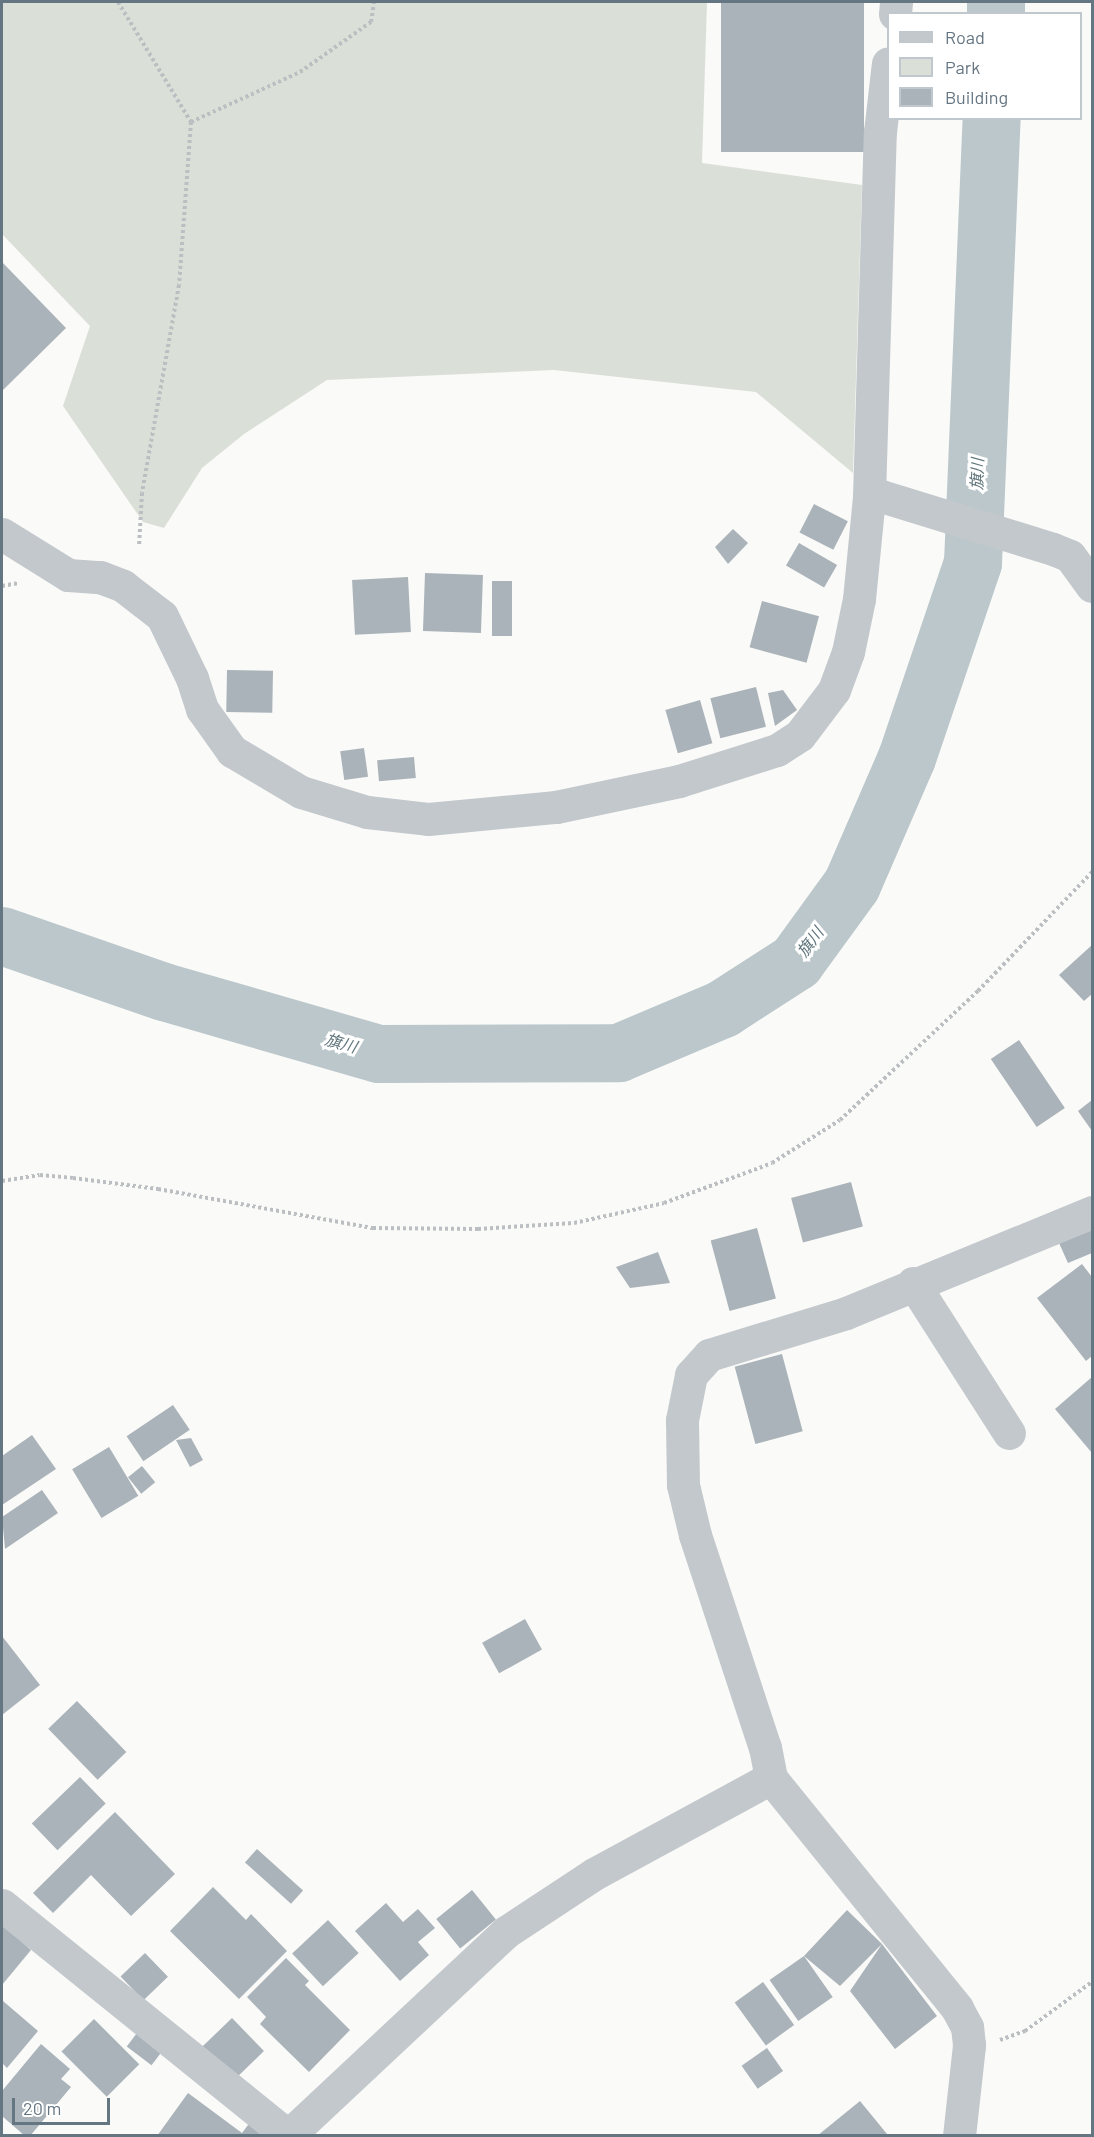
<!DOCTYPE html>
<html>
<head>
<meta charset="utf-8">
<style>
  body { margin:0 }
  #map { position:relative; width:1094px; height:2137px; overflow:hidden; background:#fafaf8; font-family:Barlow,"Noto Sans JP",sans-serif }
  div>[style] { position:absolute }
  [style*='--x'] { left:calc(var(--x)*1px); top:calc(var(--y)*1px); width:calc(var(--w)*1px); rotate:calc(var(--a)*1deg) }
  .green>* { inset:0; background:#dadfd7 }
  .river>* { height:58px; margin:-29px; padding:0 29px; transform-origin:29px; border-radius:29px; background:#bbc7cb }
  .building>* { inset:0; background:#aab3b9; transform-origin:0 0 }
  .path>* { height:4px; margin-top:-2px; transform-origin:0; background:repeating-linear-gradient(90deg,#bbbfc2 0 3px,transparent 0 6px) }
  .minor>* { height:33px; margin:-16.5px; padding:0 16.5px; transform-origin:16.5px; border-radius:16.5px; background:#c3c8cc }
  span { translate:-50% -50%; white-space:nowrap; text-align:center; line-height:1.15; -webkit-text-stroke:6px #fff; paint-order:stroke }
  .water-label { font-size:16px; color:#60757c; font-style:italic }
  .frame { position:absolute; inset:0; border:3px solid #657683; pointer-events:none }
  .legend { position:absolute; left:887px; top:12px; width:195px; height:108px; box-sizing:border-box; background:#fff; border:2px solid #c1c8cd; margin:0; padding:8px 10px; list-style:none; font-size:18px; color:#657683 }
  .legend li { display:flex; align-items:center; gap:12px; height:30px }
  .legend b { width:30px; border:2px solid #c1c8cd }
  .scale { position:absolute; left:12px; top:2098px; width:98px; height:27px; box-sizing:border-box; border:3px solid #657683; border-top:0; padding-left:8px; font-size:18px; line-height:21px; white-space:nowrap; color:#657683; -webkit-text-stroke:4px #fff; paint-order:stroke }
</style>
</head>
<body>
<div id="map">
  <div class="green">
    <i style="clip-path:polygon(2px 2px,707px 2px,702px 163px,862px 185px,853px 473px,756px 392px,554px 370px,327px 380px,244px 434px,202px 468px,164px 528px,143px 522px,63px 406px,90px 326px,2px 234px)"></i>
  </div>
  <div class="river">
    <i style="--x:996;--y:14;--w:12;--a:-90"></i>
    <i style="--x:2;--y:936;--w:171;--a:19.1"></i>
    <i style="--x:164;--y:992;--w:224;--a:16.1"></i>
    <i style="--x:379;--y:1054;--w:240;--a:-0.2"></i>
    <i style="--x:619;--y:1053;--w:113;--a:-22.9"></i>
    <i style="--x:723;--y:1009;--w:87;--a:-32.8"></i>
    <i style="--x:796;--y:962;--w:95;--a:-54"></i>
    <i style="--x:852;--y:885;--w:138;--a:-66.6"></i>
    <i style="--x:907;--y:758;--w:206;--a:-71.3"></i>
    <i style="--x:973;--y:563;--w:445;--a:-87.6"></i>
  </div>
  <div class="building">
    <i style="left:721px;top:2px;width:143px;height:150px"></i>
    <i style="clip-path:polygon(2px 262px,66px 328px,2px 391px)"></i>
    <i style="left:814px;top:504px;width:38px;height:32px;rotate:27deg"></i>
    <i style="clip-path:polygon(733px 529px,748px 543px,728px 564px,715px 547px)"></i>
    <i style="left:799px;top:543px;width:44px;height:26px;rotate:30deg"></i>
    <i style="left:425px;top:573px;width:58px;height:58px;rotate:2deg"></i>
    <i style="left:408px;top:577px;width:55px;height:56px;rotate:87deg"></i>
    <i style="left:492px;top:581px;width:20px;height:55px"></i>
    <i style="left:762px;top:601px;width:59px;height:48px;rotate:15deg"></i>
    <i style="left:227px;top:670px;width:46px;height:42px;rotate:1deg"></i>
    <i style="left:756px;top:687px;width:41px;height:47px;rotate:76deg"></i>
    <i style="clip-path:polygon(783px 690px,797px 710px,775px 726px,768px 693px)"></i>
    <i style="left:700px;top:700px;width:45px;height:36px;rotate:74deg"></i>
    <i style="left:364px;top:748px;width:29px;height:24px;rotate:82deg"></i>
    <i style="left:414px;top:757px;width:21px;height:37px;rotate:85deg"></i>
    <i style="clip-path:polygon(1092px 945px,1092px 994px,1084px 1001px,1059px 975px)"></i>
    <i style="left:1019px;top:1040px;width:82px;height:34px;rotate:56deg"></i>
    <i style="clip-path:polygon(1092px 1100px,1092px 1131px,1078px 1111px)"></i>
    <i style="left:851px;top:1182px;width:46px;height:62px;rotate:75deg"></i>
    <i style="left:757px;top:1228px;width:73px;height:48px;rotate:75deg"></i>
    <i style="clip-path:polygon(1092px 1228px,1092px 1253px,1068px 1263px,1059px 1243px)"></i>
    <i style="clip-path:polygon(658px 1252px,670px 1283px,630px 1288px,616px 1267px)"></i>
    <i style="clip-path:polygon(1082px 1264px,1092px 1277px,1092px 1356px,1086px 1361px,1037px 1298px)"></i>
    <i style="left:782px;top:1354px;width:80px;height:49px;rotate:75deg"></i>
    <i style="clip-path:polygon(1092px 1377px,1092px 1453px,1055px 1409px)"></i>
    <i style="left:173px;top:1405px;width:30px;height:56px;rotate:56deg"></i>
    <i style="clip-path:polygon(32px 1435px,56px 1469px,2px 1505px,2px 1456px)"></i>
    <i style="clip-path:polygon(191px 1438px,203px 1460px,190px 1467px,176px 1440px)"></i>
    <i style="left:109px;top:1447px;width:57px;height:43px;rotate:59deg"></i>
    <i style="left:142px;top:1466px;width:21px;height:18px;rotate:51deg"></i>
    <i style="clip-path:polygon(42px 1490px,58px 1513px,5px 1549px,2px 1517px)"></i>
    <i style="left:525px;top:1619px;width:35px;height:49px;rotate:61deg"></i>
    <i style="clip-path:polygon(2px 1636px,40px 1685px,2px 1715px)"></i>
    <i style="left:77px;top:1701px;width:71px;height:40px;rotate:46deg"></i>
    <i style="left:80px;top:1777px;width:37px;height:67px;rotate:46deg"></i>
    <i style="clip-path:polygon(115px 1812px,175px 1874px,131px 1916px,91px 1875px,53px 1913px,33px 1893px)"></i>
    <i style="left:257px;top:1849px;width:62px;height:18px;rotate:42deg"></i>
    <i style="clip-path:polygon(213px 1887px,246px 1920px,251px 1914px,287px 1951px,239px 1999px,170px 1931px)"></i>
    <i style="left:472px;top:1890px;width:38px;height:46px;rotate:51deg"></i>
    <i style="clip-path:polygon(386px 1903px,403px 1922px,418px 1909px,435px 1928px,418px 1942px,429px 1955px,400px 1981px,355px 1931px)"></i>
    <i style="clip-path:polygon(847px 1910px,882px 1944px,937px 2016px,895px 2049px,850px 1991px,882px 1944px,840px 1986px,804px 1956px)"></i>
    <i style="left:328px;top:1920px;width:45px;height:49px;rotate:47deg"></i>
    <i style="clip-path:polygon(2px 1924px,31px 1950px,2px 1985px)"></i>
    <i style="left:145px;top:1953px;width:33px;height:34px;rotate:46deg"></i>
    <i style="left:804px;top:1956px;width:50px;height:42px;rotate:55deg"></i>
    <i style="clip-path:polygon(286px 1958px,309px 1981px,305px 1985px,350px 2030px,309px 2072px,260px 2024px,266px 2017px,247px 1997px)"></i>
    <i style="left:763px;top:1982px;width:53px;height:35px;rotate:54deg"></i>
    <i style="clip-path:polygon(3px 2001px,38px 2031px,7px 2068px,2px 2063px)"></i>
    <i style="left:232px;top:2018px;width:46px;height:43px;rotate:46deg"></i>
    <i style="left:94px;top:2019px;width:64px;height:46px;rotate:45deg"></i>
    <i style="left:140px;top:2029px;width:31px;height:22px;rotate:37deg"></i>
    <i style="clip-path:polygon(41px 2044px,70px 2069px,61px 2079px,71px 2087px,30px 2136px,25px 2136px,2px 2116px,2px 2091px)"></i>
    <i style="left:767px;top:2048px;width:28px;height:31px;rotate:55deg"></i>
    <i style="clip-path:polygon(188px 2093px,242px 2133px,254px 2117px,270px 2136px,157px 2136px)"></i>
    <i style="clip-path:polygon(860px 2101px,887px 2134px,817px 2136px)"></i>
  </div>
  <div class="path">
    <i style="--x:118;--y:2;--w:140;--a:58.7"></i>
    <i style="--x:191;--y:122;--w:163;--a:94.2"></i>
    <i style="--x:179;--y:285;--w:211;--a:100.1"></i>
    <i style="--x:142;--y:493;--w:53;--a:93.2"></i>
    <i style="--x:191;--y:122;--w:120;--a:-24.6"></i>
    <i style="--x:300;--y:72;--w:87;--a:-35.2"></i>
    <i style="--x:371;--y:22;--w:20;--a:-81"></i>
    <i style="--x:2;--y:586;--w:17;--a:-10"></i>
    <i style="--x:2;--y:1181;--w:38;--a:-9"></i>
    <i style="--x:40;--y:1175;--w:33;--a:5"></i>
    <i style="--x:73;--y:1178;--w:86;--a:7.4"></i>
    <i style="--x:158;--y:1189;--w:219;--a:10.3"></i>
    <i style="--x:373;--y:1228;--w:105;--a:0.5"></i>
    <i style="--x:478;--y:1229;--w:96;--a:-3.6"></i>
    <i style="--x:574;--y:1223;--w:92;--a:-12.5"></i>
    <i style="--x:664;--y:1203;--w:115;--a:-20.3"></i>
    <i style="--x:772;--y:1163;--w:80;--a:-32.3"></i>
    <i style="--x:840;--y:1120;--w:189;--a:-43.1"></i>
    <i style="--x:978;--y:991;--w:165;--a:-46.2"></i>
    <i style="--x:1000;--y:2040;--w:27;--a:-20"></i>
    <i style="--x:1025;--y:2031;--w:83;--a:-36.2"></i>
  </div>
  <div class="minor">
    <i style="--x:895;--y:14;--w:12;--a:-85"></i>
    <i style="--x:869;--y:497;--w:12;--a:-5"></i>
    <i style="--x:881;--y:496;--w:180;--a:17.1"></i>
    <i style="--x:1053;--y:549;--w:18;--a:22"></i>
    <i style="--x:1070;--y:556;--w:37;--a:54"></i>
    <i style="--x:2;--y:534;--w:78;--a:31.8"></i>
    <i style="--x:68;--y:575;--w:32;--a:4"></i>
    <i style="--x:100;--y:577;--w:25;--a:21"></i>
    <i style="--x:123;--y:586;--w:49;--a:37.6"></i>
    <i style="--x:162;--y:616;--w:69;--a:64.2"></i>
    <i style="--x:192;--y:678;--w:33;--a:72"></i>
    <i style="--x:202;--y:709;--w:52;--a:54.5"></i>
    <i style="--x:232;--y:751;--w:80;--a:30.7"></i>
    <i style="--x:301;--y:792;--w:69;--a:16.9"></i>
    <i style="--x:367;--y:812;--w:61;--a:6.5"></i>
    <i style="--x:428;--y:819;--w:129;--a:-5.4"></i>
    <i style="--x:556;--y:807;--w:126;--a:-11.9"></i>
    <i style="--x:679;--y:781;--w:103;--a:-17.6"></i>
    <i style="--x:777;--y:750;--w:27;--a:-33"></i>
    <i style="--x:800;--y:735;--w:56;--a:-52.9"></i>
    <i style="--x:834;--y:690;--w:40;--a:-69.8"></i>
    <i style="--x:848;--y:652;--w:54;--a:-78.3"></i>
    <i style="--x:859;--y:599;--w:102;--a:-84.4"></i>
    <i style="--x:869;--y:497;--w:365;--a:-88.3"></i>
    <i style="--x:880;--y:132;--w:69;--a:-83.4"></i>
    <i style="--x:913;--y:1283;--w:178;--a:57.4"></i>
    <i style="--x:2;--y:1905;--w:368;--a:38.9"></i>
    <i style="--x:288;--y:2136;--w:299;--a:-43.1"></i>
    <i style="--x:506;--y:1932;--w:105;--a:-33.4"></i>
    <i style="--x:594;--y:1874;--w:201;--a:-28.5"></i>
    <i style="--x:959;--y:2136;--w:92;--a:-83.7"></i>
    <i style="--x:969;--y:2045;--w:18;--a:-96"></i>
    <i style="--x:967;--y:2027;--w:21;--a:-118"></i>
    <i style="--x:957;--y:2008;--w:296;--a:-129"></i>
    <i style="--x:771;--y:1778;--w:31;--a:-101"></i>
    <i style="--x:765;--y:1748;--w:224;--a:-108.2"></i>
    <i style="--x:695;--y:1535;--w:51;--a:-103.5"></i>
    <i style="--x:683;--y:1485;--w:65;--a:-90.9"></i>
    <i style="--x:682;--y:1420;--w:46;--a:-78.7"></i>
    <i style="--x:691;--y:1375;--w:27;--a:-48"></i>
    <i style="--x:709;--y:1355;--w:143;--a:-17"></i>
    <i style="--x:846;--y:1313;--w:266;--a:-22.3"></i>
  </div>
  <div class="water-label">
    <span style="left:977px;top:474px;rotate:-88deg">旗川</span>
    <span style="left:810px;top:942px;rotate:-54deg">旗川</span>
    <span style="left:341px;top:1043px;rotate:16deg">旗川</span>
  </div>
  <div class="frame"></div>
  <ul class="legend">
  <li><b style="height:8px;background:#c3c8cc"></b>Road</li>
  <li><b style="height:16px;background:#dadfd7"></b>Park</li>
  <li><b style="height:16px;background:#aab3b9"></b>Building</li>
  </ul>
  <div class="scale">20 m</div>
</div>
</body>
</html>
